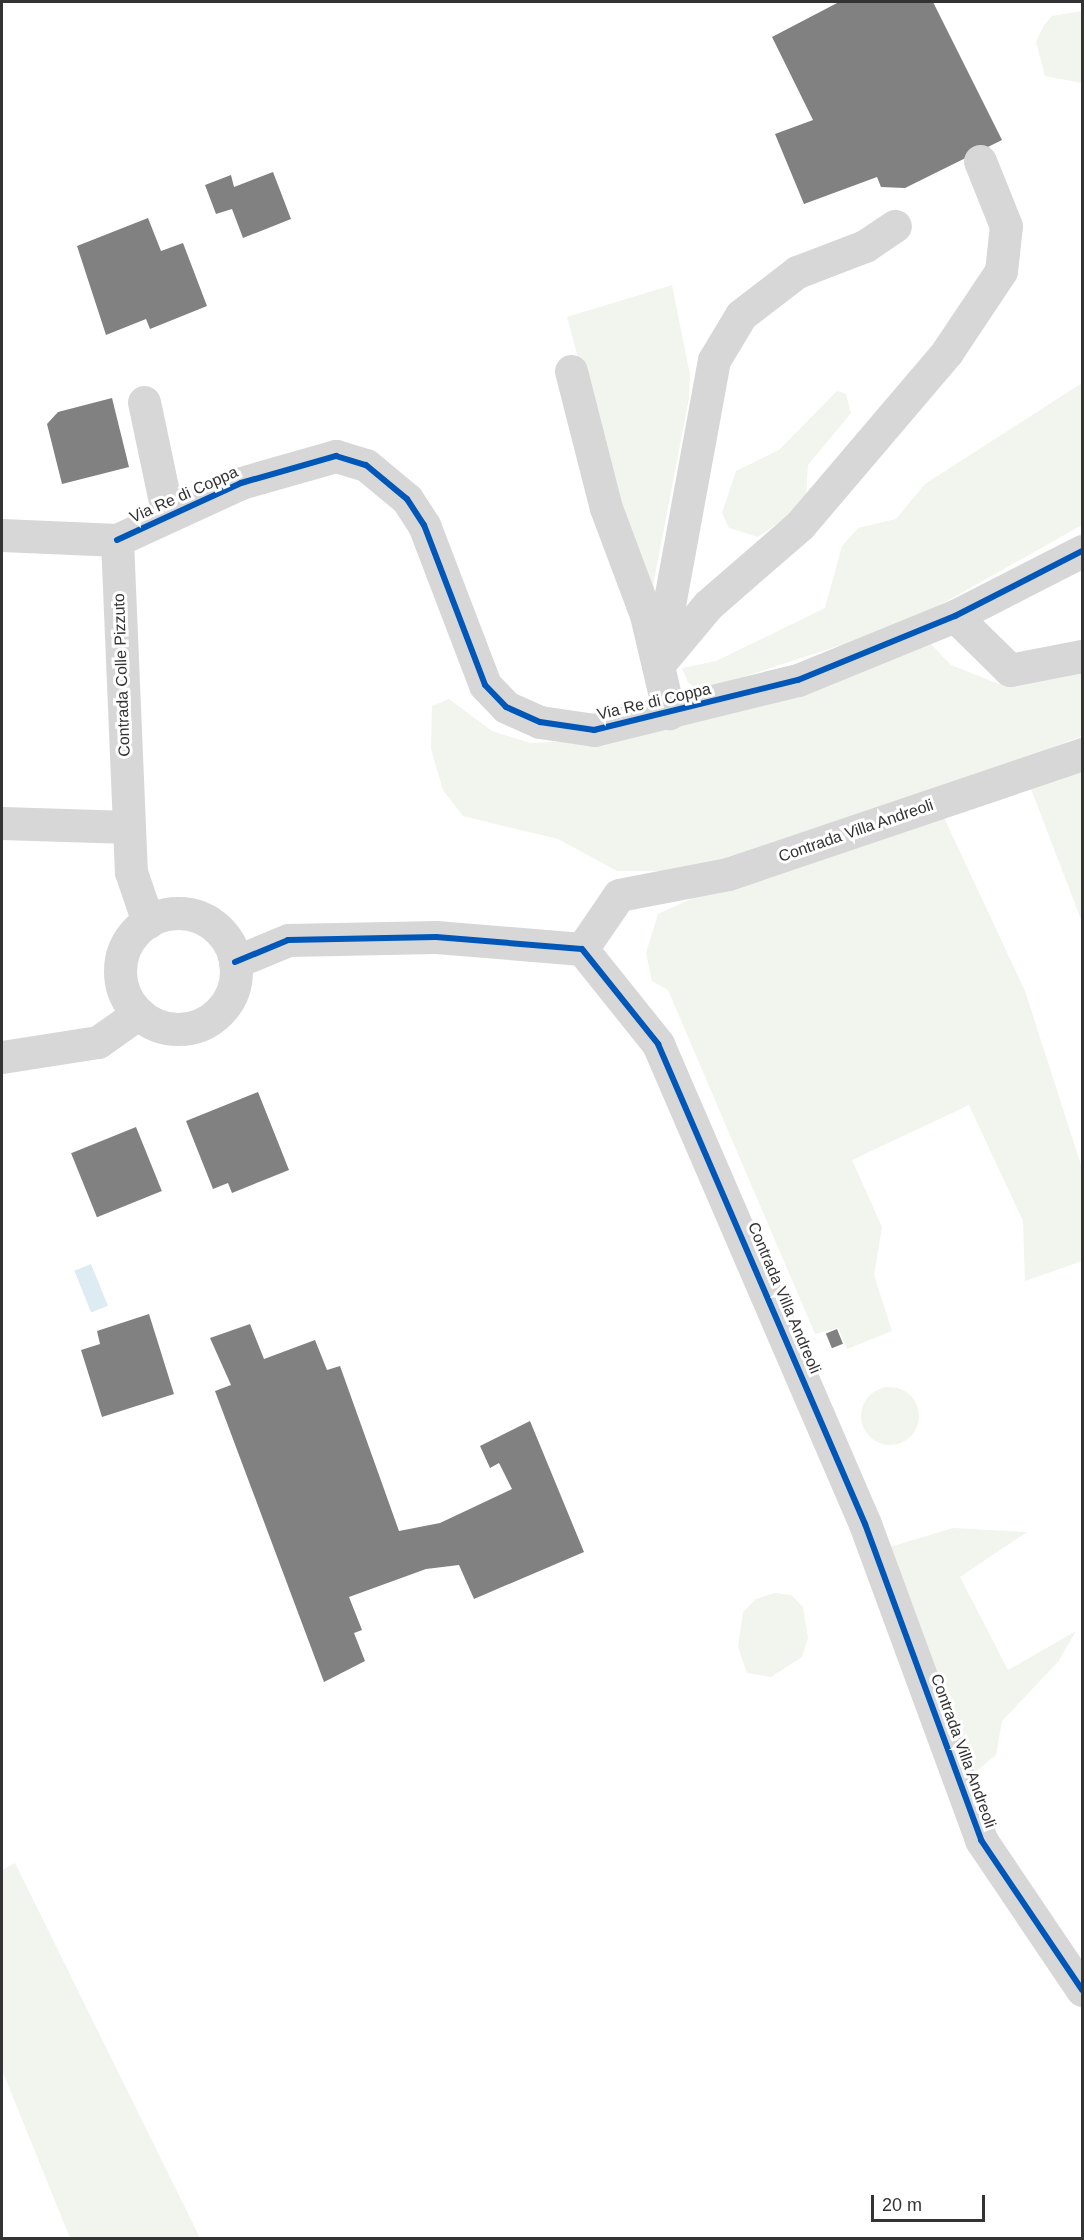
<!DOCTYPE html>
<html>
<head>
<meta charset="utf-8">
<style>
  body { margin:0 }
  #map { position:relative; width:1084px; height:2240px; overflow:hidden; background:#fff; font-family:Arial,sans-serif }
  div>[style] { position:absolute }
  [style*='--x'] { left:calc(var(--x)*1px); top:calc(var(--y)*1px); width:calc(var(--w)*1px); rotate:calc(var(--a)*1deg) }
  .green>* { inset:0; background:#f1f5ed }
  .round { border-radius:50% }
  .water>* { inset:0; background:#ddebf3; transform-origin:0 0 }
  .building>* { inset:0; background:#818181; transform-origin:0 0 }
  .minor>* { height:33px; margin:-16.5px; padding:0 16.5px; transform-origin:16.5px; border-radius:16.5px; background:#d7d7d7 }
  .minor>.ring { margin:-16.5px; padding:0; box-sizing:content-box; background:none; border:33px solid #d7d7d7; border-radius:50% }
  .cycleway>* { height:6px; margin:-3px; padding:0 3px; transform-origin:3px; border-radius:3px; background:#0057b8 }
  span { translate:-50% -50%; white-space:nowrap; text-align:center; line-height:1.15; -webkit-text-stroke:6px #fff; paint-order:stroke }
  .street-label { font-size:16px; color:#333 }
  .frame { position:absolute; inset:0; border:3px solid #333; pointer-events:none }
  .scale { position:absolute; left:871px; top:2195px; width:114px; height:27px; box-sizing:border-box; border:3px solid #333; border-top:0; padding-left:8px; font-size:18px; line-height:21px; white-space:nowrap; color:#333; -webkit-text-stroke:4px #fff; paint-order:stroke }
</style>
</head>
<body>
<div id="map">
  <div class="green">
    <i style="clip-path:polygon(1082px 11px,1082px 83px,1045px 76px,1036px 42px,1044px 25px,1052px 16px)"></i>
    <i style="clip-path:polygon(672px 285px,690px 375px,689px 398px,651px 596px,615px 494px,567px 317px)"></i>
    <i style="clip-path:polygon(1082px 383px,1082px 525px,906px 624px,700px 691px,688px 682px,682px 668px,716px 661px,825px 608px,842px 546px,858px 528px,896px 519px,925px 484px)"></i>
    <i style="clip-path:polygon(837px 391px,846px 394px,851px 413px,808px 465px,806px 495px,792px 513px,758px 537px,729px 528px,722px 513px,736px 471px,779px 450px)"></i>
    <i style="clip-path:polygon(925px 638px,951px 665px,999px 684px,1082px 668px,1082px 736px,933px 794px,690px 871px,617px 871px,558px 839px,463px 816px,443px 790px,431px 749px,432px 706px,449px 699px,492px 731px,530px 743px,579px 741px)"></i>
    <i style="clip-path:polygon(1082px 769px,1082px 922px,1031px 789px)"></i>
    <i style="clip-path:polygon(940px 809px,1025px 991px,1082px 1168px,1082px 1261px,1025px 1281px,1023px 1221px,969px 1105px,852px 1160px,882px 1227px,874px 1275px,892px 1331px,847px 1349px,838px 1328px,815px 1334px,668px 990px,652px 981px,646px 953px,658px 914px,704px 893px)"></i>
    <i class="round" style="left:861px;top:1387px;width:58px;height:58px"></i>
    <i style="clip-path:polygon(953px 1528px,1027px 1532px,960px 1577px,1008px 1670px,1076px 1631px,1058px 1662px,1002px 1721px,996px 1755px,969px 1777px,883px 1549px)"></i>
    <i style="clip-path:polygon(775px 1593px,791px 1595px,803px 1607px,808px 1638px,802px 1657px,771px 1677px,747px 1673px,738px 1647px,743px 1612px,756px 1599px)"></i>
    <i style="clip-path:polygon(15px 1863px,200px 2238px,70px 2238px,2px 2070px,2px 1870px)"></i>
  </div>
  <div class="water">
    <i style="left:91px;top:1264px;width:45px;height:18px;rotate:68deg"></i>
  </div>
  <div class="building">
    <i style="clip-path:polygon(839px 2px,933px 2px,1002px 140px,905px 188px,881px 187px,877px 177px,804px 204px,775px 134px,813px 120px,772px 37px)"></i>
    <i style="clip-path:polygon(273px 172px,291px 219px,243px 238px,232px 209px,216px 214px,205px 185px,231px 175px,234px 187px)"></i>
    <i style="clip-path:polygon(148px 218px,161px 251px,183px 243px,207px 306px,150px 329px,146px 319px,106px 335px,77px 246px)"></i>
    <i style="clip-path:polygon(112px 398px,129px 467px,62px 484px,47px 424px,58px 412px)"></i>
    <i style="clip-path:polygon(258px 1092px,289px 1170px,232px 1193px,228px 1183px,213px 1189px,186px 1121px)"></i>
    <i style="left:136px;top:1127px;width:69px;height:70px;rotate:68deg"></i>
    <i style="clip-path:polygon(149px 1314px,174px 1394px,102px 1417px,81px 1350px,100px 1344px,97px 1331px)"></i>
    <i style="clip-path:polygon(250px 1324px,264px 1359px,315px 1340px,327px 1370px,340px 1366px,399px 1531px,440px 1523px,512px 1489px,499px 1463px,490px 1468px,480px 1446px,530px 1421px,584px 1552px,474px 1599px,459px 1565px,426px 1569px,349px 1597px,362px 1630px,354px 1633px,365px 1661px,324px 1682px,215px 1391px,231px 1385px,210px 1338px)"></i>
    <i style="left:837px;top:1329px;width:16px;height:12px;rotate:68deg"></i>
  </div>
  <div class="minor">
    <i style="--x:571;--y:371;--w:141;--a:75.7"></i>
    <i style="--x:606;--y:508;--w:114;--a:69.5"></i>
    <i style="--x:646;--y:615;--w:101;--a:76.8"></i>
    <i style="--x:144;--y:402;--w:116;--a:78.1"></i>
    <i style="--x:2;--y:535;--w:115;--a:2.5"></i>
    <i style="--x:117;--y:540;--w:332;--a:87.6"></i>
    <i style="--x:131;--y:872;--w:53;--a:71.2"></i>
    <i style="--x:117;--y:540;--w:136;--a:-24.7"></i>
    <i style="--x:241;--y:483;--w:99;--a:-15.9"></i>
    <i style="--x:336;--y:456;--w:31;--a:17"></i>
    <i style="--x:366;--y:465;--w:53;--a:39.7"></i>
    <i style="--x:407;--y:499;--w:31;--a:57"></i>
    <i style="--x:424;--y:525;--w:171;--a:69.1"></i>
    <i style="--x:485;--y:685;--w:30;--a:46"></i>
    <i style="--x:506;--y:707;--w:37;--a:24"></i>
    <i style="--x:540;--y:722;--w:55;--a:8.4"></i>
    <i style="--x:594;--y:730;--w:210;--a:-13.8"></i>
    <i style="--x:798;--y:680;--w:170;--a:-22.2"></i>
    <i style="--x:955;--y:616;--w:143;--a:-27.1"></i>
    <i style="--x:955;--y:616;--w:77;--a:44.5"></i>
    <i style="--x:1010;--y:670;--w:73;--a:-11"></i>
    <i style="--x:658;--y:665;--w:78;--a:-50.2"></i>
    <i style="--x:708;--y:605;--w:122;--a:-41"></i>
    <i style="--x:800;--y:525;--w:227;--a:-49.6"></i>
    <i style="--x:947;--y:352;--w:97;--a:-56.3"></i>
    <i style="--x:1001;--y:271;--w:45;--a:-83.7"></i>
    <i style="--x:1006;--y:226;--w:70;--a:-111.8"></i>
    <i style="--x:658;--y:665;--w:310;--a:-79.6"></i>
    <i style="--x:714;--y:360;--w:52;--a:-59"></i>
    <i style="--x:741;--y:315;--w:71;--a:-37.5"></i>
    <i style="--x:797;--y:272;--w:73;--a:-20.9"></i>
    <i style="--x:865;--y:246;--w:36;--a:-34"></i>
    <i style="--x:2;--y:823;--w:127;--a:1.8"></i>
    <i class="ring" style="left:120px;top:913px;width:83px;height:83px"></i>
    <i style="--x:582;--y:949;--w:65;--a:-55.6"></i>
    <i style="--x:619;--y:895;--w:111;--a:-10.9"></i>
    <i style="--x:728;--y:874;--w:374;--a:-18.7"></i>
    <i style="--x:235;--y:962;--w:57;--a:-22.5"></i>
    <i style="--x:288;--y:940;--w:148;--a:-1.2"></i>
    <i style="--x:436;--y:937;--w:146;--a:4.7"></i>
    <i style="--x:582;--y:949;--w:122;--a:51.3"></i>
    <i style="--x:658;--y:1044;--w:523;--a:66.67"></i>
    <i style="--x:865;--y:1524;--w:337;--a:69.8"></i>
    <i style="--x:981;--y:1840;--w:181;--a:56"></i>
    <i style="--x:2;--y:1057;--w:97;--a:-8.9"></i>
    <i style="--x:98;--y:1042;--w:50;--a:-35.3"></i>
  </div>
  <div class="cycleway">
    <i style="--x:117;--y:540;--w:136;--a:-24.7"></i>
    <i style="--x:241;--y:483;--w:99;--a:-15.9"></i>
    <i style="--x:336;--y:456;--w:31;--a:17"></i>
    <i style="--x:366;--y:465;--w:53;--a:39.7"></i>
    <i style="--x:407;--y:499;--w:31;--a:57"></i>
    <i style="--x:424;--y:525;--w:171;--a:69.1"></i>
    <i style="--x:485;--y:685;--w:30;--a:46"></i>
    <i style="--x:506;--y:707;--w:37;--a:24"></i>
    <i style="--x:540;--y:722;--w:55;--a:8.4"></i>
    <i style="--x:594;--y:730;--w:210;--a:-13.8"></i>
    <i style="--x:798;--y:680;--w:170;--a:-22.2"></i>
    <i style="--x:955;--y:616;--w:143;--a:-27.1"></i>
    <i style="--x:235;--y:962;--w:57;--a:-22.5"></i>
    <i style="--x:288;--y:940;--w:148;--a:-1.2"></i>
    <i style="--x:436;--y:937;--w:146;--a:4.7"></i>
    <i style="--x:582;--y:949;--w:122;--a:51.3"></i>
    <i style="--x:658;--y:1044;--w:523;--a:66.67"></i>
    <i style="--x:865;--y:1524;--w:337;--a:69.8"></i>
    <i style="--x:981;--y:1840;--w:181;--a:56"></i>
  </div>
  <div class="street-label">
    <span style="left:184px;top:495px;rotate:-24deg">Via Re di Coppa</span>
    <span style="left:122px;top:675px;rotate:-92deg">Contrada Colle Pizzuto</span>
    <span style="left:654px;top:702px;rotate:-13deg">Via Re di Coppa</span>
    <span style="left:856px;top:831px;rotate:-19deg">Contrada Villa Andreoli</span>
    <span style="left:784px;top:1298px;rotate:67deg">Contrada Villa Andreoli</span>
    <span style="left:963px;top:1751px;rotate:70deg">Contrada Villa Andreoli</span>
  </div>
  <div class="frame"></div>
  <div class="scale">20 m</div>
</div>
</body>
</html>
